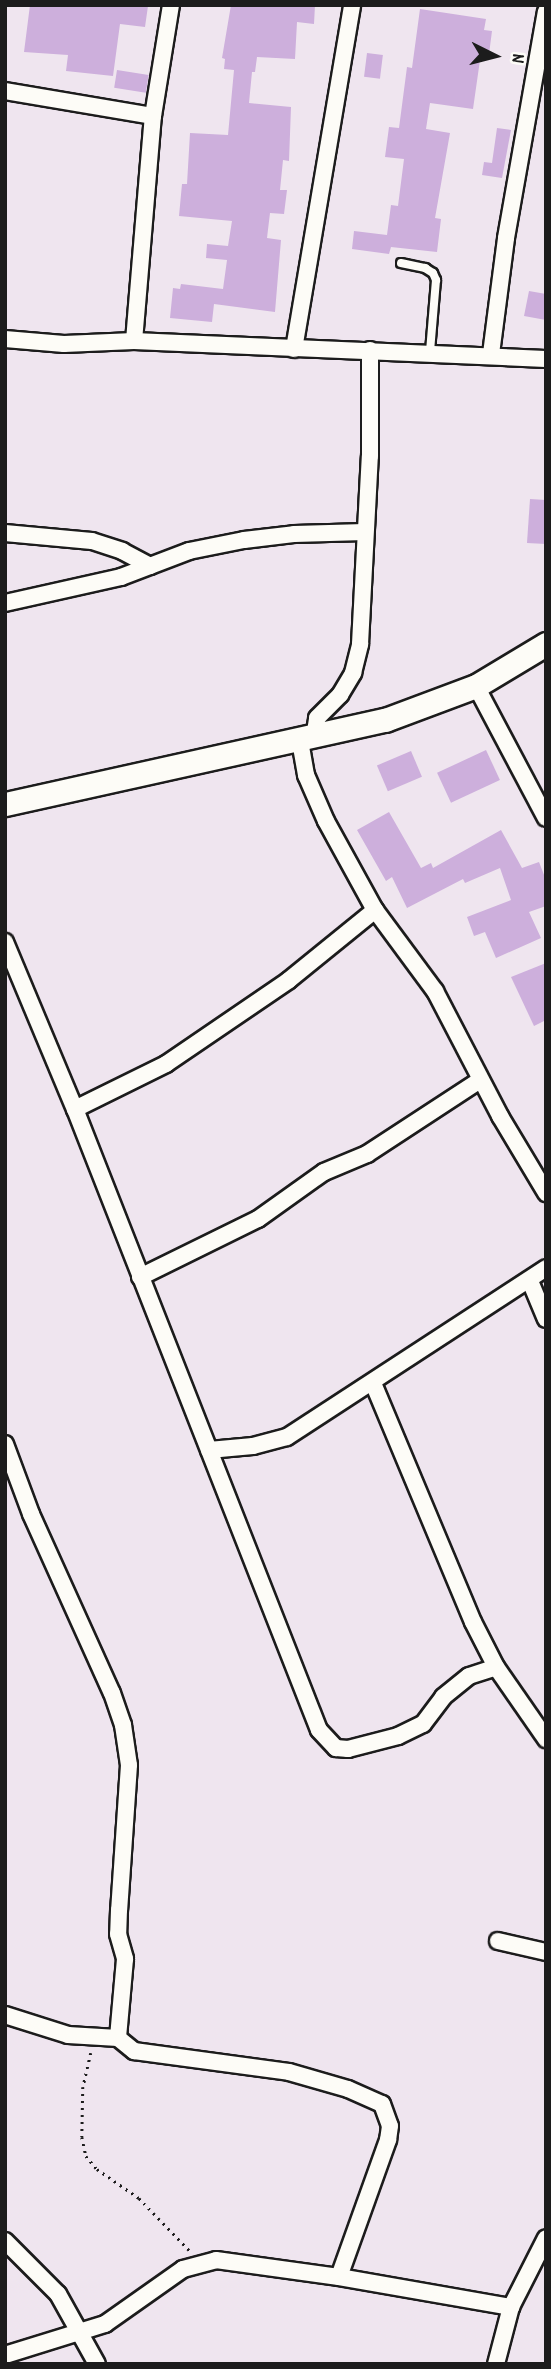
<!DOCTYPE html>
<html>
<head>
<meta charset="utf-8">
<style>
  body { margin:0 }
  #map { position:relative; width:551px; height:2369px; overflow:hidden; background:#efe5ef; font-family:Dekko,sans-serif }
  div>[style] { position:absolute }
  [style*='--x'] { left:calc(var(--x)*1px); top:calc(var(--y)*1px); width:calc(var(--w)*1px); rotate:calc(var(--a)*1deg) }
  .building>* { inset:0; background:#cdafdc; transform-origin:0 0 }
  .path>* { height:2.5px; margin-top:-1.25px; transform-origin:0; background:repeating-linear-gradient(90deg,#1c1c1c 0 2px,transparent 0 7px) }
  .roads { filter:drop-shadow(2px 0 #1c1c1c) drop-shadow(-2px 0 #1c1c1c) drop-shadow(0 2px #1c1c1c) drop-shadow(0 -2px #1c1c1c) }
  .lane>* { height:8px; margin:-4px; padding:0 4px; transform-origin:4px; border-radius:4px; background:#fdfcf7 }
  .street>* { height:16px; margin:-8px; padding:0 8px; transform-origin:8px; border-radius:8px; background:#fdfcf7 }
  .secondary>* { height:23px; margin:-11.5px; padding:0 11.5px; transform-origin:11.5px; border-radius:11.5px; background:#fdfcf7 }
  span { translate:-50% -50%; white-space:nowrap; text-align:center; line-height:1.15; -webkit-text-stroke:7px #fdfcf7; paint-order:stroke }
  .frame { position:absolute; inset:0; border:7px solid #1c1c1c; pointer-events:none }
  .north { position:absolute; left:460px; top:21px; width:70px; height:70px; -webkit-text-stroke:5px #fdfcf7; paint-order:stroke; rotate:96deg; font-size:19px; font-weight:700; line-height:28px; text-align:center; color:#1c1c1c }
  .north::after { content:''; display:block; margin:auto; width:24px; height:32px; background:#1c1c1c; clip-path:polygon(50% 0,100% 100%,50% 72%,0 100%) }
</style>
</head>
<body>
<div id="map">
  <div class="building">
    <i style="clip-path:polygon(30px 5px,139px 5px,148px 6px,145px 27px,120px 24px,113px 76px,66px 71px,68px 55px,24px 52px)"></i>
    <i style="clip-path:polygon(231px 5px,315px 5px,314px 24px,297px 22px,295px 59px,257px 57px,255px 72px,252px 72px,249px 103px,291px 107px,289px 161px,283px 160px,280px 190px,287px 190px,284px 214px,270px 213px,267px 238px,281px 240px,275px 312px,214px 304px,212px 322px,170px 318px,173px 288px,180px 289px,181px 284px,223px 289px,227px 260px,206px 258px,207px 244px,228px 246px,232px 221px,179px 216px,182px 184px,187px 184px,190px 133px,228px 135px,234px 70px,224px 69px,225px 59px,222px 58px)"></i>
    <i style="clip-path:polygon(420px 9px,486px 19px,484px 30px,492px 31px,489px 54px,481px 53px,473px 109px,430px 103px,426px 129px,450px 133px,435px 218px,441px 219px,437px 252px,391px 247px,389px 254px,352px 249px,354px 231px,387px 235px,391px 205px,398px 206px,404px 159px,385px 157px,389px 127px,399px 128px,407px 67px,412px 68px)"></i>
    <i style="left:367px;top:53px;width:16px;height:24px;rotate:7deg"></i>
    <i style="left:117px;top:70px;width:32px;height:18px;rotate:9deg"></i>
    <i style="clip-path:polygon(497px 128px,511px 130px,502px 178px,482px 175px,484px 162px,492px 163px)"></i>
    <i style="clip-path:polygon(529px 291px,546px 294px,546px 320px,524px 316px)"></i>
    <i style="clip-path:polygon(530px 499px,546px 500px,546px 544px,527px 543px)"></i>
    <i style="left:486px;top:750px;width:33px;height:54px;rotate:65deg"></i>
    <i style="left:411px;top:751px;width:28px;height:37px;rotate:67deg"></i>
    <i style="clip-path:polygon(389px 812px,421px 868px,431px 863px,433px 868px,501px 830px,522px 868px,539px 862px,546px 880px,546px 906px,529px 912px,541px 938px,496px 958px,485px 932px,474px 936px,467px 917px,511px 900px,500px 868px,465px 883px,463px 879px,407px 908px,392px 877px,386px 881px,357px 830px)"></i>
    <i style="clip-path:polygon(546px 963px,546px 1020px,534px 1026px,511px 977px)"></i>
  </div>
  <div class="path">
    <i style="--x:91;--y:2053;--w:35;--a:103"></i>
    <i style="--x:83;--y:2087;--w:50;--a:91.1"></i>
    <i style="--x:82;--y:2137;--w:19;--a:78"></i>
    <i style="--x:86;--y:2156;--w:17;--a:50"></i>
    <i style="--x:97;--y:2169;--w:51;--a:34.6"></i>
    <i style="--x:139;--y:2198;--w:74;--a:46.1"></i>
  </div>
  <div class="roads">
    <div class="lane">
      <i style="--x:401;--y:263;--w:25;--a:12"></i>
      <i style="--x:425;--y:268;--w:9;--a:32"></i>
      <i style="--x:433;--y:273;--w:8;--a:67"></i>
      <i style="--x:436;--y:280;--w:72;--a:94.8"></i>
    </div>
    <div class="street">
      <i style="--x:5;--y:91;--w:150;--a:9.6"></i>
      <i style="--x:5;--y:339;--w:59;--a:4.8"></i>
      <i style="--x:64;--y:344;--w:70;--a:-2.5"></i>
      <i style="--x:134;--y:341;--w:412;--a:2.5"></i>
      <i style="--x:134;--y:341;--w:226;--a:-85.2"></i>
      <i style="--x:153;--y:116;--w:112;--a:-80.8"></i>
      <i style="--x:294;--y:349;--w:349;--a:-80.4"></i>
      <i style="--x:491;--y:354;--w:117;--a:-82.6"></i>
      <i style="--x:506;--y:238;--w:230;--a:-80"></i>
      <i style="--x:5;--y:533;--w:87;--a:5.3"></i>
      <i style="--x:92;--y:541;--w:32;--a:18"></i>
      <i style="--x:122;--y:551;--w:32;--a:28"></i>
      <i style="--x:5;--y:603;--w:119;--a:-12.6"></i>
      <i style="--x:121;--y:577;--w:73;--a:-20.9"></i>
      <i style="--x:189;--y:551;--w:56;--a:-11.3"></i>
      <i style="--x:244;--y:540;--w:50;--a:-6.8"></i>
      <i style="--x:294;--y:534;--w:71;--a:-1.6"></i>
      <i style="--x:476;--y:686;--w:149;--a:62.1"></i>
      <i style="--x:314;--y:738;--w:20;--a:-81"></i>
      <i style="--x:317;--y:718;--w:33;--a:-45"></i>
      <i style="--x:340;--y:695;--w:26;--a:-59"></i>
      <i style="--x:353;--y:673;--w:30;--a:-76"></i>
      <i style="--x:360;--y:644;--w:188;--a:-87"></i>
      <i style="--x:370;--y:456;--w:106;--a:-90"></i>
      <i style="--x:300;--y:741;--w:35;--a:80"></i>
      <i style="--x:306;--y:775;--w:50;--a:66.5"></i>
      <i style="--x:326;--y:821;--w:102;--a:61.2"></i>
      <i style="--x:375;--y:910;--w:101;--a:53.5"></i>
      <i style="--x:435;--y:991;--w:141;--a:62.5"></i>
      <i style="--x:500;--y:1116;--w:90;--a:59.1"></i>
      <i style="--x:5;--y:942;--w:181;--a:67.3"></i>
      <i style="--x:75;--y:1109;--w:667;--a:68.55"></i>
      <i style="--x:319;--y:1730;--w:25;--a:47"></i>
      <i style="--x:336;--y:1748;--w:12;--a:5"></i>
      <i style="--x:348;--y:1749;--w:52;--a:-14.6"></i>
      <i style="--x:398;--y:1736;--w:28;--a:-26"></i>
      <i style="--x:423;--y:1724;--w:34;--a:-53"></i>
      <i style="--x:443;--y:1697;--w:33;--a:-39"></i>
      <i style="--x:469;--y:1676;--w:28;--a:-18"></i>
      <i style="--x:75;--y:1109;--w:102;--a:-26.3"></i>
      <i style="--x:166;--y:1064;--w:149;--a:-34.3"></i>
      <i style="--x:289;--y:980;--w:111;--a:-39.1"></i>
      <i style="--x:140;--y:1277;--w:131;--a:-26.2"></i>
      <i style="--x:258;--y:1219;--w:81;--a:-35.5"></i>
      <i style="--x:324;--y:1172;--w:47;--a:-22.7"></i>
      <i style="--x:367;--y:1154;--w:135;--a:-33.2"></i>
      <i style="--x:530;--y:1281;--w:41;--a:67.2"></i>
      <i style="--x:373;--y:1383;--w:259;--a:67.3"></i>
      <i style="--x:473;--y:1622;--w:51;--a:62.9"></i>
      <i style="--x:496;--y:1667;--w:88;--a:55.2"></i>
      <i style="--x:5;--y:1444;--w:75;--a:69.6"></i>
      <i style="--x:31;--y:1514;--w:196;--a:65.7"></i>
      <i style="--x:112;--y:1693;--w:34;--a:71"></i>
      <i style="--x:123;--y:1725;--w:40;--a:81.5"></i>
      <i style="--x:129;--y:1765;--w:145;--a:93.9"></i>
      <i style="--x:119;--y:1910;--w:24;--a:92"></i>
      <i style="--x:118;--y:1934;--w:26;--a:74"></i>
      <i style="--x:125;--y:1959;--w:79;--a:95.1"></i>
      <i style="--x:118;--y:2038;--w:21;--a:39"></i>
      <i style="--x:134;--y:2051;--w:156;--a:7.7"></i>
      <i style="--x:289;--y:2072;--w:61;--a:16.1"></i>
      <i style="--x:348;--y:2089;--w:37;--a:24"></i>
      <i style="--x:382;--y:2104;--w:23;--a:70"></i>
      <i style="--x:390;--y:2126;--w:14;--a:98"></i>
      <i style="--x:388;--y:2140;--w:145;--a:109.7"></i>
      <i style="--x:209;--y:1450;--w:44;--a:-5.2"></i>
      <i style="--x:253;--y:1446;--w:35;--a:-15"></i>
      <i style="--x:287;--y:1437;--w:309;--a:-33.1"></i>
      <i style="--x:498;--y:1941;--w:49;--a:12.9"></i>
      <i style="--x:5;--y:2015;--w:66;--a:17.6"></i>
      <i style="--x:68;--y:2035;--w:50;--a:3.4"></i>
      <i style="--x:5;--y:2241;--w:75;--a:45"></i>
      <i style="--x:58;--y:2294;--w:80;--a:60.9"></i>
      <i style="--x:5;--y:2355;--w:105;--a:-17.2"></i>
      <i style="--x:105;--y:2324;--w:95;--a:-35.2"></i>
      <i style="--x:183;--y:2269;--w:34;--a:-15"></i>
      <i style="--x:216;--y:2260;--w:124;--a:7.9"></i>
      <i style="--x:339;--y:2277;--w:175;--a:9.9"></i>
      <i style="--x:496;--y:2364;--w:59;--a:-75.3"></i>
      <i style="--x:511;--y:2307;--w:77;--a:-63.1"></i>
    </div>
    <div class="secondary">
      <i style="--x:5;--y:804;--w:389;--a:-12.5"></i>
      <i style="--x:385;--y:720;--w:97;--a:-20.5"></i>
      <i style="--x:476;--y:686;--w:82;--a:-31"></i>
    </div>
  </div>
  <div class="frame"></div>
  <div class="north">N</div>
</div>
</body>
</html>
